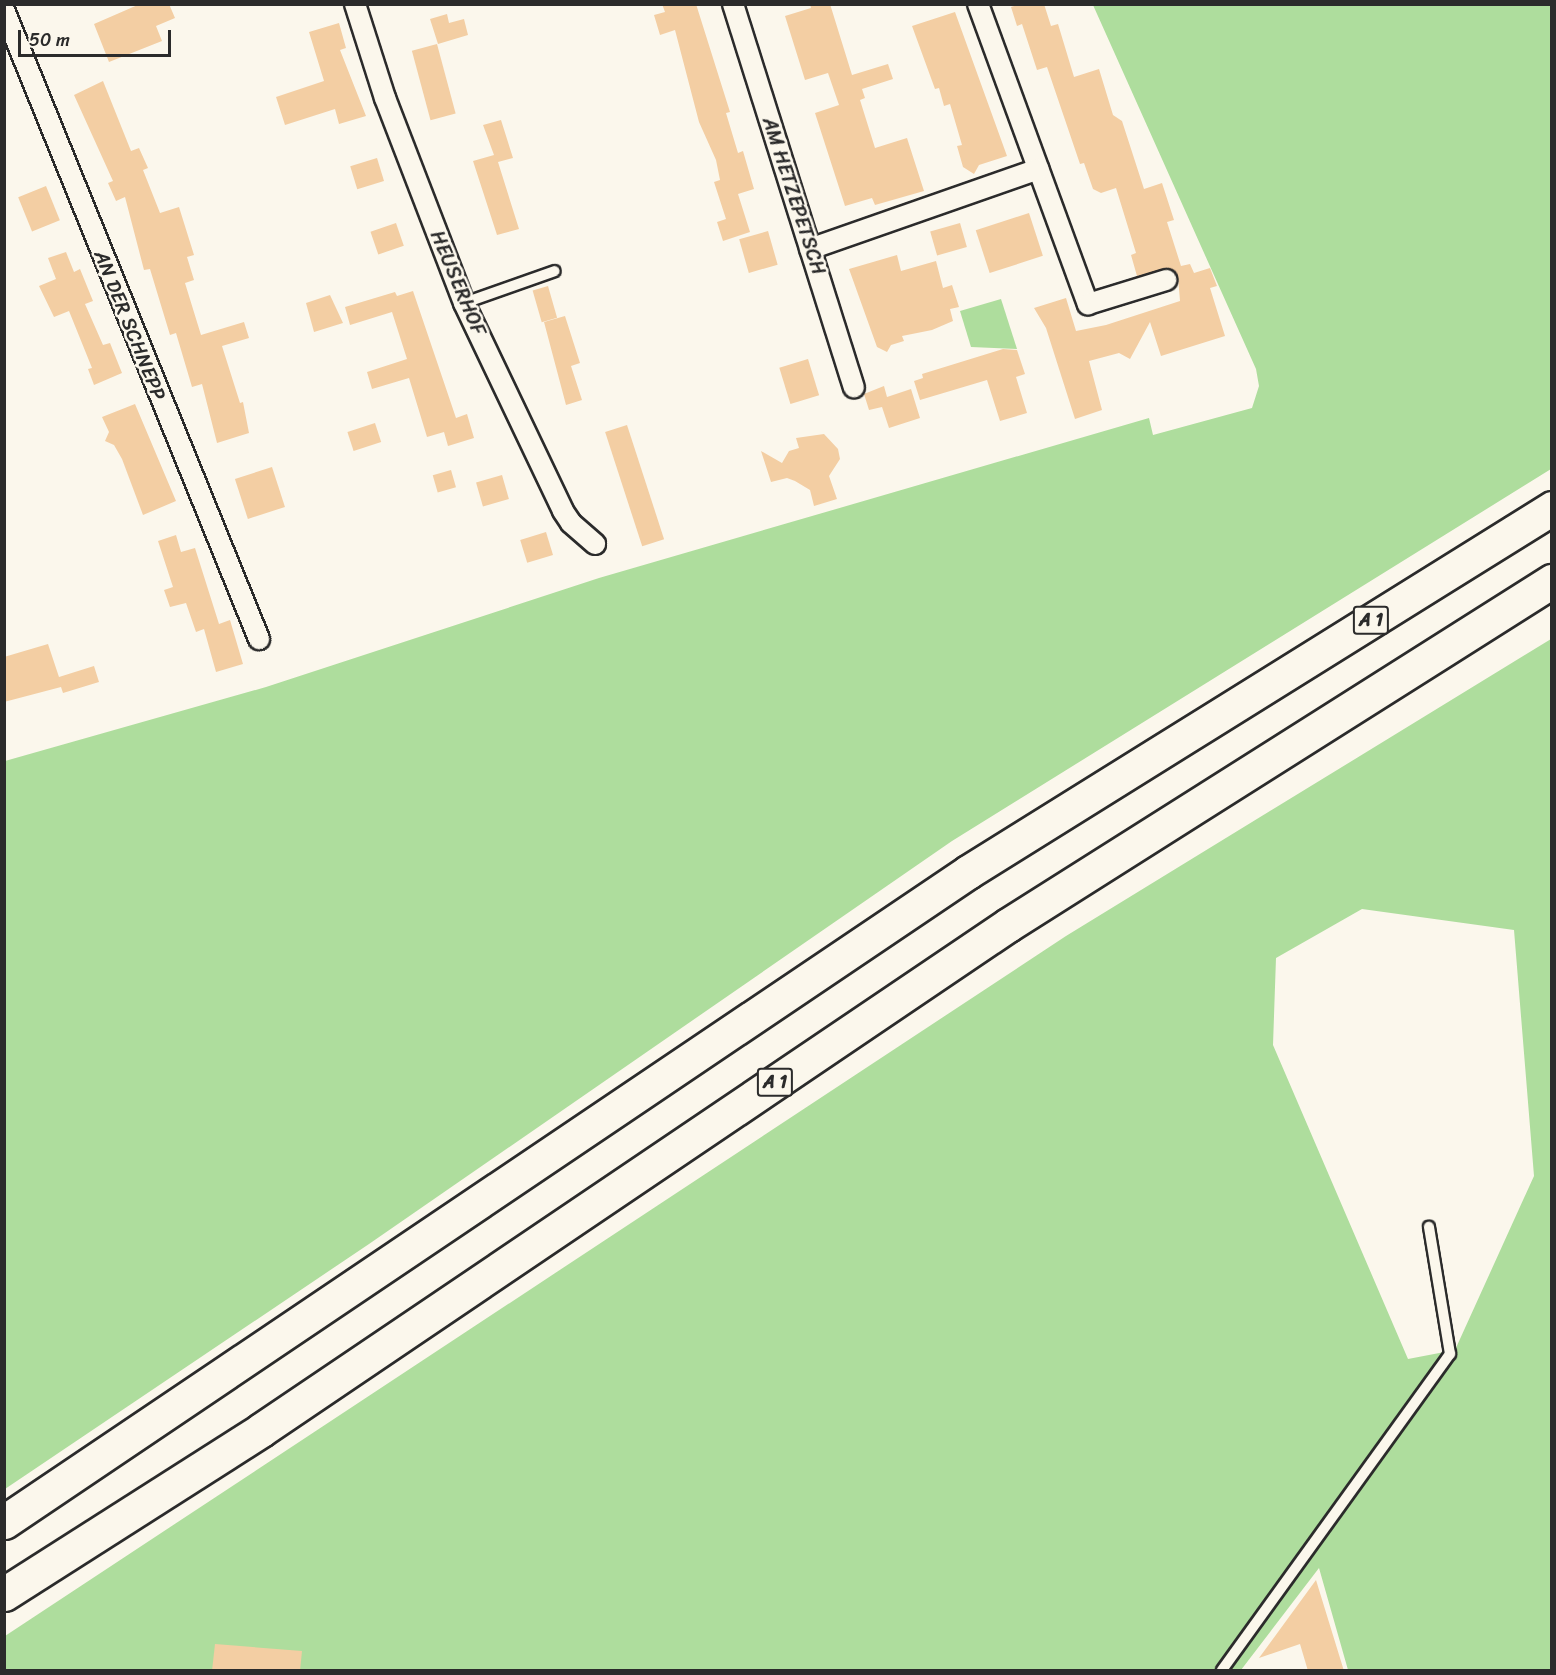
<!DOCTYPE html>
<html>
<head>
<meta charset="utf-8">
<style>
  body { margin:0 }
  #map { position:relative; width:1556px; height:1675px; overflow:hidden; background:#fbf7ec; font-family:Sriracha,sans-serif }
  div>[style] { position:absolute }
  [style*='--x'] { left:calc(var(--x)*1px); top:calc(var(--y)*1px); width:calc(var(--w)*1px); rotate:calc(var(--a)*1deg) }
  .green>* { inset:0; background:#aedd9d }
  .building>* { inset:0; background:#f3cea3; transform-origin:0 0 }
  .roads { filter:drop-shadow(2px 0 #2b2b2b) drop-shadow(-2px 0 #2b2b2b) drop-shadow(0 2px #2b2b2b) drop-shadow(0 -2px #2b2b2b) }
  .service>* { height:10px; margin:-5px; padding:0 5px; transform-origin:5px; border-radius:5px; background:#fbf7ec }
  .minor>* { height:20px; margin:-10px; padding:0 10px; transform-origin:10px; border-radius:10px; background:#fbf7ec }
  .motorway>* { height:33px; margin:-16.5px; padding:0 16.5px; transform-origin:16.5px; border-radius:16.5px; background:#fbf7ec }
  span { translate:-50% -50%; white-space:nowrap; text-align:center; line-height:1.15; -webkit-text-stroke:5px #fbf7ec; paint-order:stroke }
  .shield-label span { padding:2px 4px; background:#fbf7ec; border:2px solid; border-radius:4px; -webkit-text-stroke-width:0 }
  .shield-label { font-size:18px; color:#2b2b2b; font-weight:700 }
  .street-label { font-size:20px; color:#2b2b2b }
  .frame { position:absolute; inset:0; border:6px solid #2b2b2b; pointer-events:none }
  .scale { position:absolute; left:18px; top:30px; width:153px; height:27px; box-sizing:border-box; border:3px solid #2b2b2b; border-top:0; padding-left:8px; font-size:18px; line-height:21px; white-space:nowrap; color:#2b2b2b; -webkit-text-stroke:4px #fbf7ec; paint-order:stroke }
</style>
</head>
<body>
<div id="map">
  <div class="green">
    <i style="clip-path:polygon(1093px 5px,1551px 5px,1551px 469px,952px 841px,369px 1244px,5px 1489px,5px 761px,266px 687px,599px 578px,1149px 418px,1153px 435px,1252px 408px,1259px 386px,1256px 369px)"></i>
    <i style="clip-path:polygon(1001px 299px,1017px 349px,971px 347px,960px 311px)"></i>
    <i style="clip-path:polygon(evenodd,1551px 639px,1551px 1670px,1348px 1670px,1319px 1568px,1241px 1670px,5px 1670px,5px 1636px,1066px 936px,1551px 639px,1362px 909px,1514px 930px,1534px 1176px,1455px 1350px,1408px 1359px,1273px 1045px,1276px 958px,1362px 909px)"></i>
  </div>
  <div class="building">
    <i style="clip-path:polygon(140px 4px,169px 4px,175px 18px,156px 26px,162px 41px,109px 62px,94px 24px)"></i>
    <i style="clip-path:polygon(662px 4px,696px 4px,730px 112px,726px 113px,738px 153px,743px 151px,754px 189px,738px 194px,750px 232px,723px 241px,717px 222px,726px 219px,714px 182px,720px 180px,716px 160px,699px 122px,675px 30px,660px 35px,654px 15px,665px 12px)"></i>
    <i style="clip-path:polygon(810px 4px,830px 4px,852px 75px,888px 64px,893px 79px,862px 89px,865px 98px,860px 100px,875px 148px,907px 138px,924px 191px,875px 205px,872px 198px,845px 206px,815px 113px,839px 105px,828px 73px,805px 80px,785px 16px,811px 8px)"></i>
    <i style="clip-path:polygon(1020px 4px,1044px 4px,1051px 26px,1058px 24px,1074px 77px,1099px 69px,1113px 115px,1122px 121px,1144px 189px,1162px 183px,1174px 220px,1167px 222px,1181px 266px,1190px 264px,1194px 273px,1210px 268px,1217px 286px,1210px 288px,1225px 336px,1161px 356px,1150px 322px,1130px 359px,1119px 353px,1089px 361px,1102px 410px,1075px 419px,1046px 328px,1034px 308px,1066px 298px,1076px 331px,1106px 325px,1180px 301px,1178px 277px,1168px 268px,1137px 276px,1131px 255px,1136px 253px,1116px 188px,1101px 193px,1093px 189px,1084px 163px,1080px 164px,1047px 67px,1037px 70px,1022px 24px,1017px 26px,1011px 7px)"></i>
    <i style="clip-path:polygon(955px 12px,1007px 156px,979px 165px,974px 174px,963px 167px,957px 146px,962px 145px,950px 104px,944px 106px,939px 88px,935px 89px,912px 26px)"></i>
    <i style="clip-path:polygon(447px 14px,449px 23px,464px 19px,468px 35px,438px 44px,430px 19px)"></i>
    <i style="clip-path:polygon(339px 23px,346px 48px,340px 50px,366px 116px,339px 124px,335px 109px,285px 125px,276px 97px,324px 81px,309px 32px)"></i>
    <i style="left:437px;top:44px;width:72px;height:26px;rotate:75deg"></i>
    <i style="clip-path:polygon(103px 81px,131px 151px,139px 148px,148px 168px,143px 170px,160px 213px,179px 207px,194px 255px,187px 257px,194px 280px,185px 283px,201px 335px,244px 322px,249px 338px,222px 346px,240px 403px,243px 402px,249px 433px,217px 443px,202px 384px,192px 387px,176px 333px,170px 335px,150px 269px,144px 270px,125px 197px,116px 201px,108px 183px,113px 181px,74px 95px)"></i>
    <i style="clip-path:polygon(501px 120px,513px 158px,498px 162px,519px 229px,497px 235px,473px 161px,494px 155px,483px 125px)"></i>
    <i style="left:377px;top:158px;width:24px;height:28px;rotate:73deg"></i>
    <i style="left:46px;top:186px;width:37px;height:30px;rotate:68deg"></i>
    <i style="left:1029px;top:213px;width:45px;height:56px;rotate:72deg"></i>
    <i style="left:396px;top:223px;width:24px;height:27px;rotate:71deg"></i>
    <i style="left:960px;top:223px;width:25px;height:31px;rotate:74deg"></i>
    <i style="left:768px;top:231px;width:35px;height:30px;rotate:74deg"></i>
    <i style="clip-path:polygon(66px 252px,74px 272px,80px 269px,93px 301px,85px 304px,103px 345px,110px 343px,122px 373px,94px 385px,88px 369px,92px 368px,69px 311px,54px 317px,39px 286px,56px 279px,48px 258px)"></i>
    <i style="clip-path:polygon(897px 255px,901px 271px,936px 261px,943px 288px,952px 285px,959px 307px,950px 309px,953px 321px,932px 330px,902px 336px,904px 341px,891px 345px,887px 352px,877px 347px,849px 269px)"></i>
    <i style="left:548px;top:286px;width:33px;height:16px;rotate:74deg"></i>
    <i style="clip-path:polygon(413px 291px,456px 418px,467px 414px,474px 438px,448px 446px,444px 432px,427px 437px,409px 378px,372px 389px,367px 372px,407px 359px,392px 312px,350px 325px,345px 307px,395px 292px,397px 296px)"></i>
    <i style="clip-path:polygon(330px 295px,343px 323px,314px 332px,306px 303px)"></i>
    <i style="clip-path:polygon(565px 316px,580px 363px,571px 366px,582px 400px,566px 405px,544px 322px)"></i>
    <i style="clip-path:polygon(1003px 349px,1017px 350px,1025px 374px,1016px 377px,1027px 413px,1000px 421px,987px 380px,920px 400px,914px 381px,923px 378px,922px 374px)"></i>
    <i style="left:808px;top:359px;width:38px;height:30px;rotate:73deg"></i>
    <i style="clip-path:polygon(884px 386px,887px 397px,911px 389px,920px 418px,889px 428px,882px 407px,869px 410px,864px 394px)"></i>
    <i style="clip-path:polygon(135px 404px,176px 501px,143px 515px,122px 459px,114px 445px,105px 441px,109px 432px,102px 417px)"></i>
    <i style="left:375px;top:423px;width:20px;height:29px;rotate:72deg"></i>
    <i style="left:627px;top:425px;width:120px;height:23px;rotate:72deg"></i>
    <i style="clip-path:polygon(824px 434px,838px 449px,840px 459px,829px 476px,837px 499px,814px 506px,810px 490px,795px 481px,787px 478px,771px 482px,761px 451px,782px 463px,789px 451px,799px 448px,796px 438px)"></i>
    <i style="left:272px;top:467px;width:42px;height:39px;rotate:72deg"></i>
    <i style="left:451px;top:470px;width:18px;height:19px;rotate:74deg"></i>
    <i style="left:502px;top:475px;width:25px;height:27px;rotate:74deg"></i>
    <i style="left:546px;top:532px;width:24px;height:27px;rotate:73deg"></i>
    <i style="clip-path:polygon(176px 535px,181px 552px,195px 548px,219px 624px,230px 620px,243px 664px,216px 672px,204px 629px,196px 632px,186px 603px,170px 607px,164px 590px,173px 587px,158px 541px)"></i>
    <i style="clip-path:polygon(48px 644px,59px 677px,94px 666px,99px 682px,63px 693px,61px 687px,4px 702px,4px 657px)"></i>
    <i style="clip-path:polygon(1316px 1580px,1344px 1671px,1308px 1671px,1300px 1644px,1259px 1658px)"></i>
    <i style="clip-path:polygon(215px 1644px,302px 1651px,300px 1671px,212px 1671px)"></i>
  </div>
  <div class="roads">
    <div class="service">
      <i style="--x:464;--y:303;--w:96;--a:-19.4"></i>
      <i style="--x:1222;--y:1670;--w:390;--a:-54.2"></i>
      <i style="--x:1450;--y:1354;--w:129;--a:-99.4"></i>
    </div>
    <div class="minor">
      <i style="--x:355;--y:4;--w:99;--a:72.3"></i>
      <i style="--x:385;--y:98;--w:220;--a:68.9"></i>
      <i style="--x:464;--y:303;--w:230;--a:64.5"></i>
      <i style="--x:563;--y:511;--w:14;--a:56"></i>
      <i style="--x:571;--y:523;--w:32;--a:41"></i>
      <i style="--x:733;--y:4;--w:402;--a:72.5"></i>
      <i style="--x:978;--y:4;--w:320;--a:69.9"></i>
      <i style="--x:1088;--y:304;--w:82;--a:-17.1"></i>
      <i style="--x:4;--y:10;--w:679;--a:67.93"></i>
      <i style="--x:810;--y:249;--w:242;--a:-19.3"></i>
    </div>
    <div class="motorway">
      <i style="--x:4;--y:1522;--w:1163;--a:-33.99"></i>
      <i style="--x:968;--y:872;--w:688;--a:-31.93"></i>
      <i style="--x:4;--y:1594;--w:305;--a:-32.5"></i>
      <i style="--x:261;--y:1430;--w:902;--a:-34.06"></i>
      <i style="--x:1008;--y:925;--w:644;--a:-32.31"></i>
    </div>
  </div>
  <div class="shield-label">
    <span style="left:1371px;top:620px">A 1</span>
    <span style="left:775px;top:1082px">A 1</span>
  </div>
  <div class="street-label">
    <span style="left:794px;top:196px;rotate:72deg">AM HETZEPETSCH</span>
    <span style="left:458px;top:283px;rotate:67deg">HEUSERHOF</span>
    <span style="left:130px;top:325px;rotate:68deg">AN DER SCHNEPP</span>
  </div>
  <div class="frame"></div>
  <div class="scale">50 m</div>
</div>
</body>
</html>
